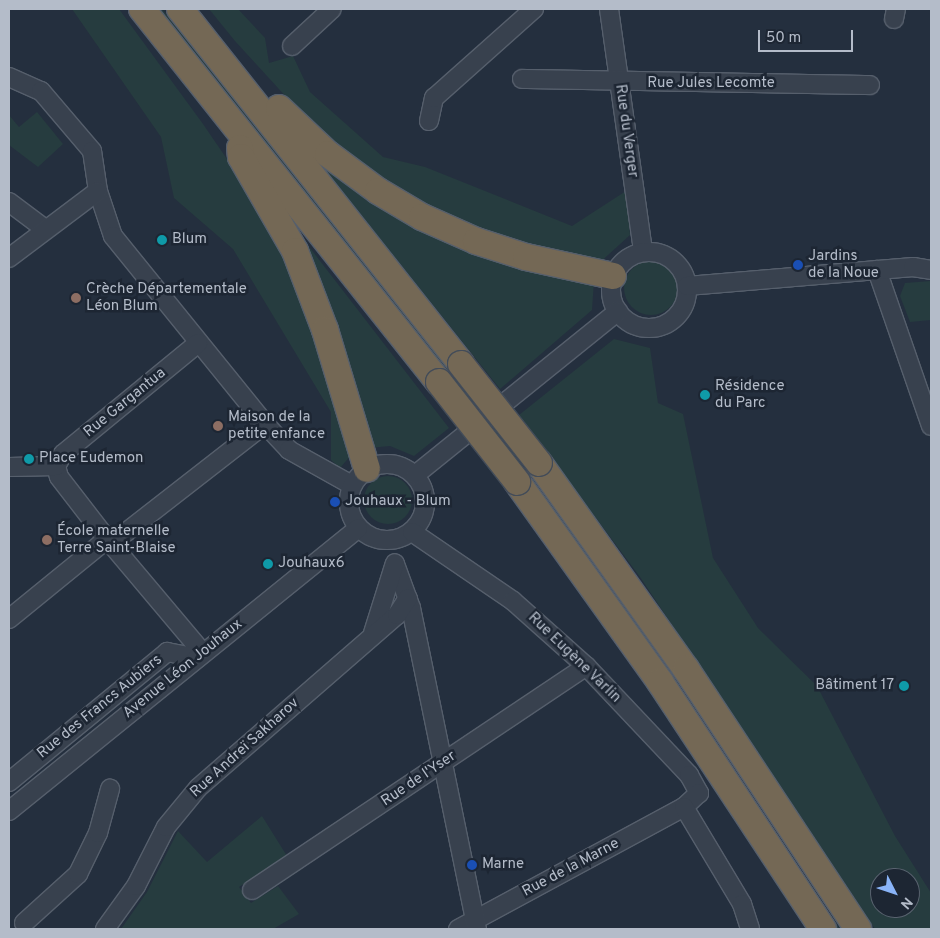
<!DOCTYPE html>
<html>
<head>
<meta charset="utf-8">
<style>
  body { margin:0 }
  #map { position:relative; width:940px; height:938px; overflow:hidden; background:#242f3e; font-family:Overpass,sans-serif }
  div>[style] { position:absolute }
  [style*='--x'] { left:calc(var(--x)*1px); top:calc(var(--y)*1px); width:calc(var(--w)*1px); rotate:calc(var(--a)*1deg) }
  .green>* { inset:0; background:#263c3f }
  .round { border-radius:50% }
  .roads { filter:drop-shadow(1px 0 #565f6c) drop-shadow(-1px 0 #565f6c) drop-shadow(0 1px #565f6c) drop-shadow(0 -1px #565f6c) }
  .minor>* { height:18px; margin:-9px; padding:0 9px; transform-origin:9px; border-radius:9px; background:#38414e }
  .minor>.ring { margin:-9px; padding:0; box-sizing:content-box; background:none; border:18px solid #38414e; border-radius:50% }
  .highway>* { height:26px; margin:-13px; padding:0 13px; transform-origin:13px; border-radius:13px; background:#746855 }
  .bridges { filter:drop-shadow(1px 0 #434c59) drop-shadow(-1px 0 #434c59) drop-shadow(0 1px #434c59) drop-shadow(0 -1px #434c59) }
  .highway-bridge>* { height:26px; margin:-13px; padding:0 13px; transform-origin:13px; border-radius:13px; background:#746855 }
  .dots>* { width:14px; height:14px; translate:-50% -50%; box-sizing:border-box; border:2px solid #1d2633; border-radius:50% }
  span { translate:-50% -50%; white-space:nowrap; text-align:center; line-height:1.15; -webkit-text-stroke:5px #1d2633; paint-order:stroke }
  .street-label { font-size:15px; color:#b4bcc9 }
  .poi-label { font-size:15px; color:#b4bcc9 }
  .left { translate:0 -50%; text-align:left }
  .right { translate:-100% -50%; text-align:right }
  .frame { position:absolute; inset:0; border:10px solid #b4bcc9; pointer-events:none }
  .north { position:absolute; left:870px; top:868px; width:50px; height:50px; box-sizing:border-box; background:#1d2633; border:1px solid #59626f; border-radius:50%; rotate:131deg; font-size:14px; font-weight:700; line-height:20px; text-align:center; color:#b4bcc9 }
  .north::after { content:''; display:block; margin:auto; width:18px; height:22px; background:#8ab4f8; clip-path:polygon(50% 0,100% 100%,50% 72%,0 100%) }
  .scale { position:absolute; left:758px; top:30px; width:95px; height:22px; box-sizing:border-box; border:2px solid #b4bcc9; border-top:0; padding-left:6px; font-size:15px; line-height:18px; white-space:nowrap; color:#b4bcc9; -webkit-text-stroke:4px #1d2633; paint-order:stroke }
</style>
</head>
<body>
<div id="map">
  <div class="green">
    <i style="clip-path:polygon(72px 9px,119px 9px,203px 124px,257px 203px,296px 276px,352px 454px,340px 468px,331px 460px,331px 412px,233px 249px,174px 198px,161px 137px)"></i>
    <i style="clip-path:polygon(157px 9px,162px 9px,477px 406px,473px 409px)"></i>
    <i style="clip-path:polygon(209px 9px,238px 9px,265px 38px,269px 63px,293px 56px,310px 92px,383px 157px,425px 167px,572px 226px,626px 191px,630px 235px,596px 266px,458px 224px,384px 184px,310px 123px,235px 41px)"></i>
    <i style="clip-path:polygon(37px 112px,63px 144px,38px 167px,9px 145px,9px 115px,19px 127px)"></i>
    <i style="clip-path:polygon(301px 140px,365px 193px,594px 281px,592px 310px,500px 389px)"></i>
    <i style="clip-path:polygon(290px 222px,449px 428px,414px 456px,390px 446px,369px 448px)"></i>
    <i class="round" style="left:624px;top:261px;width:54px;height:54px"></i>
    <i style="clip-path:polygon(931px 281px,931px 320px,910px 322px,900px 296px,905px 283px)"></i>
    <i style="clip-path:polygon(evenodd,614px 339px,650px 348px,658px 403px,683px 414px,713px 558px,758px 628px,817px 686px,895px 836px,931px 893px,931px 929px,875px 929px,640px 577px,519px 415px,614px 339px,880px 878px,910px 878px,910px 908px,880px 908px,880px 878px)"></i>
    <i style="clip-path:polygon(493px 425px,628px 610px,840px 929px,834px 929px,489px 428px)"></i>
    <i class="round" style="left:364px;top:476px;width:48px;height:48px"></i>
    <i style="clip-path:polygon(262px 816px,287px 856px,239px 887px,251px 903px,278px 886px,299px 914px,273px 929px,121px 929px,147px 892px,178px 831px,207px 862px)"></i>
  </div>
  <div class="roads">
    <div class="minor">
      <i style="--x:609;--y:9;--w:245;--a:82"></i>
      <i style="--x:894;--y:19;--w:10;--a:-79"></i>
      <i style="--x:292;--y:46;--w:54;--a:-42.8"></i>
      <i style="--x:9;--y:77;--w:35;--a:24"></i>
      <i style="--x:41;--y:91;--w:79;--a:49.6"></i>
      <i style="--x:92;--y:151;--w:40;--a:81.5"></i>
      <i style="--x:98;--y:191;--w:47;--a:71.6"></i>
      <i style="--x:113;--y:236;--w:242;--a:51"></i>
      <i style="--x:265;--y:424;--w:35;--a:47"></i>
      <i style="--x:289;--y:450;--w:72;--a:29.1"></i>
      <i style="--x:522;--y:79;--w:348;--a:1"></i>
      <i style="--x:429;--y:121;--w:24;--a:-78"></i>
      <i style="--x:434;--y:98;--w:134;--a:-41.7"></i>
      <i style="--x:9;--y:202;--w:45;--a:36.9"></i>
      <i class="ring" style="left:611px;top:252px;width:58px;height:58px"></i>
      <i style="--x:9;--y:258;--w:111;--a:-37"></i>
      <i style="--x:877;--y:270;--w:165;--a:70.9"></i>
      <i style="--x:687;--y:286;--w:227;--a:-4.8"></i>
      <i style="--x:913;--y:267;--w:18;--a:9"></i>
      <i class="ring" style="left:349px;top:464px;width:58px;height:58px"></i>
      <i style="--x:56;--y:466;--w:11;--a:75"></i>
      <i style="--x:59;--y:477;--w:78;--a:52.3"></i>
      <i style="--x:107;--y:539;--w:149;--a:49.9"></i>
      <i style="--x:56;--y:466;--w:14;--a:-60"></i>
      <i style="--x:63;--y:454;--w:175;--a:-39.4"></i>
      <i style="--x:9;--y:467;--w:47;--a:-1.2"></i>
      <i style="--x:415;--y:475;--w:261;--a:-38.9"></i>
      <i style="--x:412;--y:532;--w:122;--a:34.3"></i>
      <i style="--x:513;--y:601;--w:98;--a:41.7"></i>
      <i style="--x:586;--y:666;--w:150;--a:46.6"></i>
      <i style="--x:689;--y:775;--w:21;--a:61"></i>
      <i style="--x:699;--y:793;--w:21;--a:137"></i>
      <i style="--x:684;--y:807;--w:257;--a:151.6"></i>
      <i style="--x:111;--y:544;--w:195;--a:-37.9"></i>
      <i style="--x:395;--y:564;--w:47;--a:70"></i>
      <i style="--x:411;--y:608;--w:328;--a:78.4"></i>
      <i style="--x:9;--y:619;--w:127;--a:-39.2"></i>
      <i style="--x:373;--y:633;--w:73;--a:-72.6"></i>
      <i style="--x:9;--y:782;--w:205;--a:-39.4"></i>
      <i style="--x:167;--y:652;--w:31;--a:11"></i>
      <i style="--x:684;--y:807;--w:113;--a:59.1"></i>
      <i style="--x:742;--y:904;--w:26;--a:72"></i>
      <i style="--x:9;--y:811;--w:449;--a:-39"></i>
      <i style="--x:252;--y:890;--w:402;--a:-33.8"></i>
      <i style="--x:24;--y:923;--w:73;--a:-42.2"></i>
      <i style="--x:78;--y:874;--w:46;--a:-64"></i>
      <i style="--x:98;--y:833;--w:46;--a:-74.7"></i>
      <i style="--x:105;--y:929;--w:53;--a:-54.2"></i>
      <i style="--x:136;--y:886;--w:66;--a:-63"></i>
      <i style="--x:166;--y:827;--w:50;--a:-50.6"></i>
      <i style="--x:198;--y:788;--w:264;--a:-41"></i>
      <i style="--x:397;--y:615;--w:20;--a:-57"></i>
    </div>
    <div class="highway">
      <i style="--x:142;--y:9;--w:477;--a:51.5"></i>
      <i style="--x:180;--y:9;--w:453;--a:51.6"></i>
      <i style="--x:279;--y:108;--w:67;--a:43.2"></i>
      <i style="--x:328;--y:154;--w:62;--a:36.5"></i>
      <i style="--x:378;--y:191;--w:51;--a:30.6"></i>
      <i style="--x:422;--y:217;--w:59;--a:24"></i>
      <i style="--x:476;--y:241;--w:52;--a:17.7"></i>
      <i style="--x:526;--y:257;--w:89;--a:12.3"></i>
      <i style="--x:240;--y:148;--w:9;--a:84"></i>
      <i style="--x:241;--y:157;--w:108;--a:60.1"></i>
      <i style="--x:295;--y:251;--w:85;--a:69.2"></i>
      <i style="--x:325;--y:330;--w:145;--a:73.2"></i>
      <i style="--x:539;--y:463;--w:253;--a:54.5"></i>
      <i style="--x:686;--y:669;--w:312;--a:56.5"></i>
      <i style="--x:517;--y:482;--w:246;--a:54.4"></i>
      <i style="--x:660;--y:682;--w:296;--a:56.6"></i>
    </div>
  </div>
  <div class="bridges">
    <div class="highway-bridge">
      <i style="--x:461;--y:364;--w:126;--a:51.8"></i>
      <i style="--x:439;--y:382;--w:127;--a:52"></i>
    </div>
  </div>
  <div class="dots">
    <i style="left:162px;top:240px;background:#0f9aa8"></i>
    <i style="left:798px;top:265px;background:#1a4fb4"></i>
    <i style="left:76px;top:298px;background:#8d6e63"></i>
    <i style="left:705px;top:395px;background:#0f9aa8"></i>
    <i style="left:218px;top:426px;background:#8d6e63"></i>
    <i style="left:29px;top:459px;background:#0f9aa8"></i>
    <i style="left:335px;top:502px;background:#1a4fb4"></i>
    <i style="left:47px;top:540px;background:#8d6e63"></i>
    <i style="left:268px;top:564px;background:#0f9aa8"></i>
    <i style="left:904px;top:686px;background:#0f9aa8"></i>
    <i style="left:472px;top:865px;background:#1a4fb4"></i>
  </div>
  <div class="street-label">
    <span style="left:711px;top:84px">Rue Jules Lecomte</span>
    <span style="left:626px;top:131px;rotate:82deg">Rue du Verger</span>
    <span style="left:125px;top:403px;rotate:-39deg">Rue Gargantua</span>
    <span style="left:574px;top:658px;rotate:44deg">Rue Eugène Varlin</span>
    <span style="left:183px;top:669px;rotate:-39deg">Avenue Léon Jouhaux</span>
    <span style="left:100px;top:707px;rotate:-39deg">Rue des Francs Aubiers</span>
    <span style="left:245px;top:748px;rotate:-42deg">Rue Andreï Sakharov</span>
    <span style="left:419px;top:779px;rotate:-34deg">Rue de l'Yser</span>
    <span style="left:571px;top:868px;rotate:-28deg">Rue de la Marne</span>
  </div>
  <div class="poi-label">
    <span class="left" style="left:172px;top:240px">Blum</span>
    <span class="left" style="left:808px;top:265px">Jardins<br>de la Noue</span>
    <span class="left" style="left:86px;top:298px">Crèche Départementale<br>Léon Blum</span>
    <span class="left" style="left:715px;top:395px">Résidence<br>du Parc</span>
    <span class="left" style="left:228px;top:426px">Maison de la<br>petite enfance</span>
    <span class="left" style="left:39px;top:459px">Place Eudemon</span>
    <span class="left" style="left:345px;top:502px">Jouhaux - Blum</span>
    <span class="left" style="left:57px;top:540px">École maternelle<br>Terre Saint-Blaise</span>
    <span class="left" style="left:278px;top:564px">Jouhaux6</span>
    <span class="right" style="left:894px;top:686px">Bâtiment 17</span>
    <span class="left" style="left:482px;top:865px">Marne</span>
  </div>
  <div class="frame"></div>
  <div class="north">N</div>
  <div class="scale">50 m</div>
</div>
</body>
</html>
